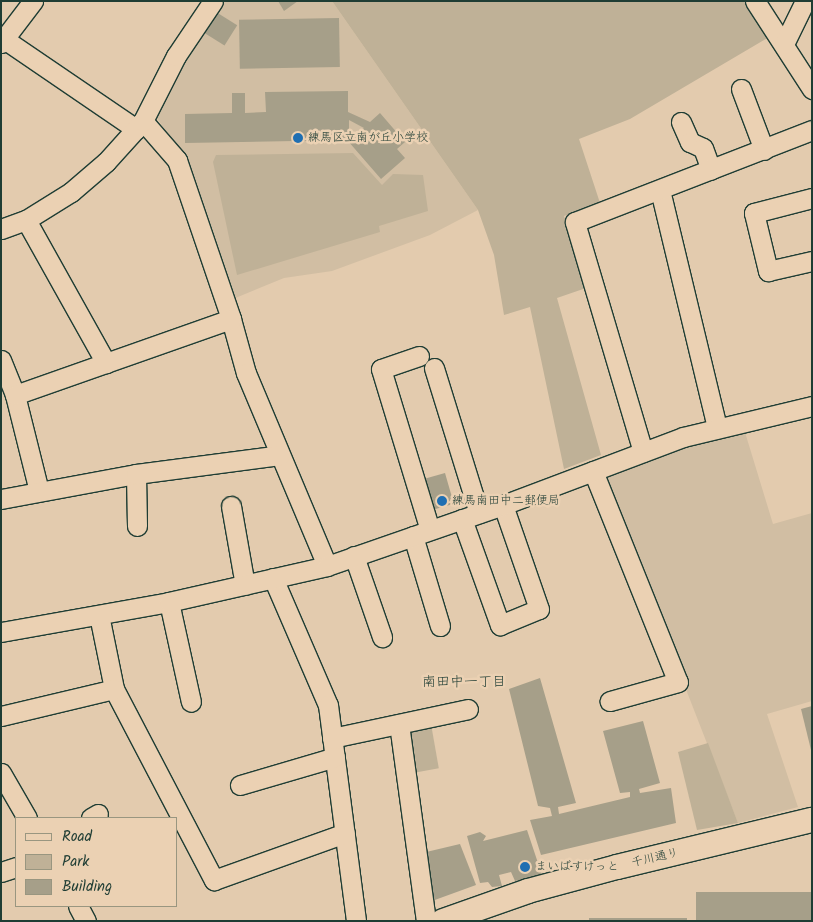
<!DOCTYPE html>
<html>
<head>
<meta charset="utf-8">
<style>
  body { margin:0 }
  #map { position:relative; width:813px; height:922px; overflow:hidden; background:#e3cbae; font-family:Kalam,"Klee One",sans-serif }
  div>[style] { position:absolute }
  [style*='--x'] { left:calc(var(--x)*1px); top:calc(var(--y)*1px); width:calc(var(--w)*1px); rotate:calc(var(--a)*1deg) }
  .built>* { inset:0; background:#d1bea3 }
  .green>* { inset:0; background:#bfb197; transform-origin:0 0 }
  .building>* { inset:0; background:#a69f89; transform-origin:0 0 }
  .roads { filter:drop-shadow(1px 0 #1f3d34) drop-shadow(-1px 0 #1f3d34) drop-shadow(0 1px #1f3d34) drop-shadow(0 -1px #1f3d34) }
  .minor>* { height:19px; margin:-9.5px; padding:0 9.5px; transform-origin:9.5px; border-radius:9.5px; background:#ebd1b3 }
  .major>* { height:24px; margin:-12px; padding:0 12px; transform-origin:12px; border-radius:12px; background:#ebd1b3 }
  .dots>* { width:14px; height:14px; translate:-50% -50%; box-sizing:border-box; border:2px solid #ebd1b3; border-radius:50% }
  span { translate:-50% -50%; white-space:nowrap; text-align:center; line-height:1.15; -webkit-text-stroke:5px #ebd1b3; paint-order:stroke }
  .poi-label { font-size:12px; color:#1f3d34 }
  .left { translate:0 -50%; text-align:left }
  .street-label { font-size:12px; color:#1f3d34 }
  .neighbourhood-label { font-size:14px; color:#1f3d34 }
  .frame { position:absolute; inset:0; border:2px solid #1f3d34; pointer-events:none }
  .legend { position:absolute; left:15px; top:817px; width:162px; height:90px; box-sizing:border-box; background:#ebd1b3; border:1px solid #999680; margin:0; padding:6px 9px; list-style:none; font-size:15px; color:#1f3d34 }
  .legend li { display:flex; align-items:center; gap:10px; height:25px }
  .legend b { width:25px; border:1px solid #999680 }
</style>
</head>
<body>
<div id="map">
  <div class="built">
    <i style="clip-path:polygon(222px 1px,332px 1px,478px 210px,430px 235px,332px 271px,284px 278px,233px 299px,184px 157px,154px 114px,194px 42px)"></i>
    <i style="clip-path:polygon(744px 429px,773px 524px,812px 513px,812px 701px,767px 714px,798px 807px,738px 823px,601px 471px)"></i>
  </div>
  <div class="green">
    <i style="clip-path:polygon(332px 1px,745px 1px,769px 37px,630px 119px,579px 139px,600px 203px,564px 216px,586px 288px,557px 298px,601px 455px,564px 469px,530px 307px,504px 315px,494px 255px,478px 210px)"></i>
    <i style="clip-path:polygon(353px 153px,382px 185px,393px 174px,423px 175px,428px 211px,379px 226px,380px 232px,237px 275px,213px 162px,216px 155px)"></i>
    <i style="left:431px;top:724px;width:45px;height:25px;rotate:80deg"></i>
    <i style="clip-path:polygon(708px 743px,738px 823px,697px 830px,678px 752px)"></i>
  </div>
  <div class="building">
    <i style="clip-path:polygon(278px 1px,298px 1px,284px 11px)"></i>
    <i style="left:216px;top:12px;width:25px;height:24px;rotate:32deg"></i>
    <i style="left:339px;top:18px;width:49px;height:100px;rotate:89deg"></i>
    <i style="clip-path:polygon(348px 91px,348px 112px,370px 122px,380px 113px,405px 142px,397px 149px,405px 158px,381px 179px,348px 141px,364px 128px,349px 120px,349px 140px,185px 143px,185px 114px,232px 113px,232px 93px,245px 93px,245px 113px,266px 112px,265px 92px)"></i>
    <i style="left:445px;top:473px;width:32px;height:23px;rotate:74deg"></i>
    <i style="clip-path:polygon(540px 678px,576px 803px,558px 807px,559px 814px,630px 797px,630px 792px,620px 793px,603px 731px,643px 721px,660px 783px,639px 789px,640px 793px,671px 788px,676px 823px,541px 855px,530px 820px,552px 816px,550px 808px,538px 806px,509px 689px)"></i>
    <i style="clip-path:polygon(812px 706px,812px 750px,811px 750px,801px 709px)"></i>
    <i style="clip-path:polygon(527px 830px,542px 875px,515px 881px,511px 872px,499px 875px,502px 886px,492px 887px,488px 882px,480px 883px,467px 836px,480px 832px,486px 836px,483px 841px)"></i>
    <i style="clip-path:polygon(460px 844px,476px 885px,432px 901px,422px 853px)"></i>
    <i style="left:696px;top:892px;width:116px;height:29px"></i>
    <i style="left:589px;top:918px;width:98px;height:3px"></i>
  </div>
  <div class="roads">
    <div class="minor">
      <i style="--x:755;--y:1;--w:105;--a:57.1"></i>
      <i style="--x:4;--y:39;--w:160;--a:34.3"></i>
      <i style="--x:1;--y:43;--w:53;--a:-52.7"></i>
      <i style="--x:784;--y:44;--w:48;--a:-64"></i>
      <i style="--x:741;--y:89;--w:65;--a:69.3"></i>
      <i style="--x:143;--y:121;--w:52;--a:48.9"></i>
      <i style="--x:177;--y:160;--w:168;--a:71.2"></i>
      <i style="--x:231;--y:319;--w:56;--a:74.5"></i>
      <i style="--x:246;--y:373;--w:209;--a:67.2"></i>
      <i style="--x:681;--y:122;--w:22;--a:66"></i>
      <i style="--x:690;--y:142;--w:14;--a:25"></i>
      <i style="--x:703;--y:148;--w:23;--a:70"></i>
      <i style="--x:660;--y:190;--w:245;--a:76.5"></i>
      <i style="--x:812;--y:198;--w:60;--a:165.5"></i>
      <i style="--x:754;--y:213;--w:60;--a:76.4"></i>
      <i style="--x:768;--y:271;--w:45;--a:-12.8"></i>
      <i style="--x:26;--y:220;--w:164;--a:60.8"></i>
      <i style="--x:1;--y:229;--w:27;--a:-20"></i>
      <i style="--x:26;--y:220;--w:53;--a:-31.9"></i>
      <i style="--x:71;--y:192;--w:46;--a:-40.6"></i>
      <i style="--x:106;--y:162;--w:55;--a:-47.9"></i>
      <i style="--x:143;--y:121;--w:73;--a:-63.1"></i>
      <i style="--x:176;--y:56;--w:66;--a:-56.1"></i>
      <i style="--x:419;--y:356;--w:40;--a:161.1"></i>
      <i style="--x:381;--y:369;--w:168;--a:73.1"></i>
      <i style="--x:1;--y:360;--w:38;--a:68"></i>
      <i style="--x:15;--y:395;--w:99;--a:76"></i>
      <i style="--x:434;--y:368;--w:152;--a:72.8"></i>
      <i style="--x:15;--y:395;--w:229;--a:-19.4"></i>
      <i style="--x:643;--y:452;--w:240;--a:-106.5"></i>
      <i style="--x:575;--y:222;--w:254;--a:-21.2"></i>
      <i style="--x:593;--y:471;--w:227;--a:68.1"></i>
      <i style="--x:678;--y:682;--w:71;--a:164.4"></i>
      <i style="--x:136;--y:474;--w:52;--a:88.9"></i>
      <i style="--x:1;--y:499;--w:137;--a:-10.5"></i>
      <i style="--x:136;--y:474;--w:145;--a:-7.5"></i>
      <i style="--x:231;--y:506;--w:80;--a:80"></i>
      <i style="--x:462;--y:519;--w:113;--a:70.3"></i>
      <i style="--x:500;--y:625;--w:42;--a:-22.3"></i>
      <i style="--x:539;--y:609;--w:110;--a:-109.1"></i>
      <i style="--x:413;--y:536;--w:94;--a:73.3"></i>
      <i style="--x:354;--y:556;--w:86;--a:70.9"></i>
      <i style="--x:273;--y:578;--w:138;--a:66.6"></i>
      <i style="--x:328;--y:705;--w:218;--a:82.6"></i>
      <i style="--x:169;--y:602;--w:102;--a:77.6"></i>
      <i style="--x:99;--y:615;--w:76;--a:78.5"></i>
      <i style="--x:114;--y:689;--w:216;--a:62.4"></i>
      <i style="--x:214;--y:880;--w:139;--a:-19.7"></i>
      <i style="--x:1;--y:632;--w:171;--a:-10.1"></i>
      <i style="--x:169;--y:602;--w:162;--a:-12.8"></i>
      <i style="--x:327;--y:566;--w:186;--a:-19.1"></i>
      <i style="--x:503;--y:505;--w:192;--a:-20.7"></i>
      <i style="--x:683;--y:437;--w:133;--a:-13.5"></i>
      <i style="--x:1;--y:716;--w:116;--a:-13.4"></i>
      <i style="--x:399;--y:724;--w:199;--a:82.2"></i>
      <i style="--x:332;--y:738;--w:139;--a:-12"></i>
      <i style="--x:1;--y:773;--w:52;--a:60"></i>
      <i style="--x:240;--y:785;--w:99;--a:-16.4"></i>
      <i style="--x:91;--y:818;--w:8;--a:-30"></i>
      <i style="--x:1;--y:872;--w:16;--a:-18"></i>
      <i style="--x:78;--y:906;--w:17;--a:62"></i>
    </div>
    <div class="major">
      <i style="--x:443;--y:921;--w:90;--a:-19.4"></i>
      <i style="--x:528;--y:891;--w:92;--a:-15.1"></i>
      <i style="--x:617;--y:867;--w:201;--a:-13.6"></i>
    </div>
  </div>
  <div class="dots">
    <i style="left:298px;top:138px;background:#1f6fb2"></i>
    <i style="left:442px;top:501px;background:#1f6fb2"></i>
    <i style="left:525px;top:867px;background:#1f6fb2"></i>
  </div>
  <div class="poi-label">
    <span class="left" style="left:308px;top:138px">練馬区立南が丘小学校</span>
    <span class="left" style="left:452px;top:501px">練馬南田中二郵便局</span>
    <span class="left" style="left:535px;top:867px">まいばすけっと</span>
  </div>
  <div class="street-label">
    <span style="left:655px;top:858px;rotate:-13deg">千川通り</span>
  </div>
  <div class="neighbourhood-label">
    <span style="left:464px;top:682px">南田中一丁目</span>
  </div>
  <div class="frame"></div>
  <ul class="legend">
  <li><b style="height:6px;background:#ebd1b3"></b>Road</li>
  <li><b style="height:14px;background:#bfb197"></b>Park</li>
  <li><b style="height:14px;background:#a69f89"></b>Building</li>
  </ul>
</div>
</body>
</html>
